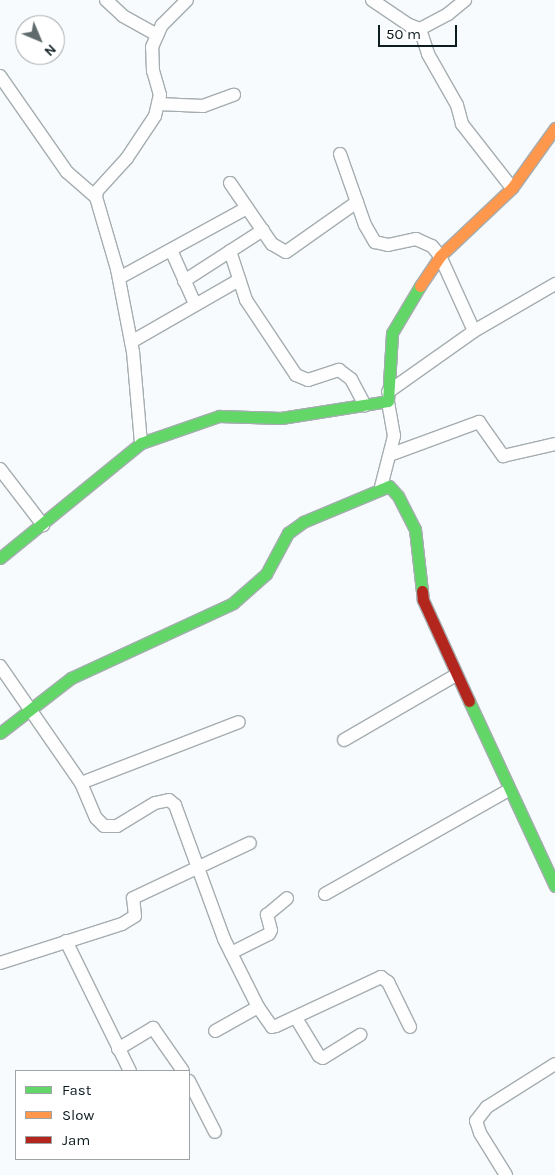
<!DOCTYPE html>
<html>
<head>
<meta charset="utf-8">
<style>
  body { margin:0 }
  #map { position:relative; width:555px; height:1175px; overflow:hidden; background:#f7fbfd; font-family:Karla,sans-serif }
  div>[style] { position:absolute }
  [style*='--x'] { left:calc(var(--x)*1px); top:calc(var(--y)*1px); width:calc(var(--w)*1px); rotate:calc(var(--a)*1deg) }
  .roads { filter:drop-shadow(1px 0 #a5adb0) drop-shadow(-1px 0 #a5adb0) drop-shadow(0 1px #a5adb0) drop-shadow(0 -1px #a5adb0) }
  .street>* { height:12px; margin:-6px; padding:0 6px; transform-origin:6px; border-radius:6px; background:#fefeff }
  .fast>* { height:11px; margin:-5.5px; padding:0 5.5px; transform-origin:5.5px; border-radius:5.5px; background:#63d668 }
  .slow>* { height:11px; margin:-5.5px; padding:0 5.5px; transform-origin:5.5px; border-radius:5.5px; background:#ff974d }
  .jam>* { height:11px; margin:-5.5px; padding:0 5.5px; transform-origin:5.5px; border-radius:5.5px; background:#b3261e }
  span { translate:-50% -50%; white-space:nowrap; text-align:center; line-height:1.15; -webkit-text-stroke:4px #fff; paint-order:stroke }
  .legend { position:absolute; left:15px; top:1070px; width:175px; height:90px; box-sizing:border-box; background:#fff; border:1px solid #9ea4a6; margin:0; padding:6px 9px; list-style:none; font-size:15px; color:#0d1c20 }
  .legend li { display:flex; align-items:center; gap:10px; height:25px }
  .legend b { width:25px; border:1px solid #9ea4a6 }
  .north { position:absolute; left:15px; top:15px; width:50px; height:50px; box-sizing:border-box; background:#fff; border:1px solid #9ea4a6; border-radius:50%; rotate:135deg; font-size:14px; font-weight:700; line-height:20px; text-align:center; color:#0d1c20 }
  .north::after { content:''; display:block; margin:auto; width:18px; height:22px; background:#5f6a6d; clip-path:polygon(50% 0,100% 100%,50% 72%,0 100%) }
  .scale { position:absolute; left:378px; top:25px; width:79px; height:22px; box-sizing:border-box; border:2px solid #0d1c20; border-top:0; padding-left:6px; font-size:15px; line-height:18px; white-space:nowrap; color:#0d1c20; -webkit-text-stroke:4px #fff; paint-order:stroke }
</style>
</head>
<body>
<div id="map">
  <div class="roads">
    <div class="street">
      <i style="--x:106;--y:0;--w:23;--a:43"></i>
      <i style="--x:123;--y:16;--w:39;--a:29"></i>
      <i style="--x:372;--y:0;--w:45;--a:34"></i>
      <i style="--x:409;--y:25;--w:12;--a:20"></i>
      <i style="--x:420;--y:29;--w:32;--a:-28"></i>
      <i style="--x:448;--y:14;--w:22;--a:-39"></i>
      <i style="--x:420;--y:29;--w:26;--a:72"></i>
      <i style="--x:428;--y:54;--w:59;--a:60.4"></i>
      <i style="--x:457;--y:105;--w:20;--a:75"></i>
      <i style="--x:462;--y:124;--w:81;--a:52"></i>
      <i style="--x:0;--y:76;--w:117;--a:55.1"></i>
      <i style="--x:67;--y:172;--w:38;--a:41"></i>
      <i style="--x:158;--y:104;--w:45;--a:2.5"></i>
      <i style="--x:203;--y:106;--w:33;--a:-20"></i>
      <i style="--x:340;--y:154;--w:75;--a:70.6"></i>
      <i style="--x:365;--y:225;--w:20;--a:60"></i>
      <i style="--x:375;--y:242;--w:13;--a:13"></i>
      <i style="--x:388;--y:245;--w:29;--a:-12"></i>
      <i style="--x:416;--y:239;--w:17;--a:24"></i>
      <i style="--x:432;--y:246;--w:13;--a:51"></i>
      <i style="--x:440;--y:256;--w:82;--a:65.6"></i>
      <i style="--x:230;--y:183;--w:74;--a:55.5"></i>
      <i style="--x:272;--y:244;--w:16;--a:30"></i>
      <i style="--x:286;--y:252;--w:87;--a:-35.2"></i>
      <i style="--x:171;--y:250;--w:59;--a:66"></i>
      <i style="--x:230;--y:251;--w:52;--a:71.9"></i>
      <i style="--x:246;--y:300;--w:90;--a:56.3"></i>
      <i style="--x:296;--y:375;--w:13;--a:23"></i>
      <i style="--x:308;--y:380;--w:33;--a:-18"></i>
      <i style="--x:339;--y:370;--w:15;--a:37"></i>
      <i style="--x:351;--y:379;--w:30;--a:62"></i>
      <i style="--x:119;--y:278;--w:146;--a:-28.7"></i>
      <i style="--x:184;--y:281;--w:94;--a:-32.8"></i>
      <i style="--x:131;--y:342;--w:125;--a:-29.9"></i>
      <i style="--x:388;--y:392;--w:105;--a:-35.3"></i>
      <i style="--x:474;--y:331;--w:94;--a:-30.1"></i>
      <i style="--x:141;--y:443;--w:91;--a:-95"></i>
      <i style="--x:133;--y:352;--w:85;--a:-100.9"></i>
      <i style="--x:117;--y:269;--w:75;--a:-106.3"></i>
      <i style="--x:96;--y:197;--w:6;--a:-81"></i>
      <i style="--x:97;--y:191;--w:45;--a:-47.7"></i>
      <i style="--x:127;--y:158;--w:50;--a:-56.3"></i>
      <i style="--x:155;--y:116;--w:22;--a:-77"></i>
      <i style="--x:160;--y:95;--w:25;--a:-106"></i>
      <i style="--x:153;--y:71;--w:24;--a:-92"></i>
      <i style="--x:152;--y:47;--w:24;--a:-66"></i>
      <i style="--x:162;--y:25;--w:35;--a:-45"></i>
      <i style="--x:392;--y:454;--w:93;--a:-20.2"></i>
      <i style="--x:479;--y:422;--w:42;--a:54.8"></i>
      <i style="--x:503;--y:456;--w:53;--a:-13"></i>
      <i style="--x:0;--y:469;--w:71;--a:52.5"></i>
      <i style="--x:381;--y:487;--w:53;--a:-75.7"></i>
      <i style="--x:394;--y:436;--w:36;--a:-100"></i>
      <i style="--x:0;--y:666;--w:142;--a:55.3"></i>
      <i style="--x:81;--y:783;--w:38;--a:67"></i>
      <i style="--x:96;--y:818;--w:11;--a:45"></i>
      <i style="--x:104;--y:826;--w:13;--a:0"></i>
      <i style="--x:117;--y:826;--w:44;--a:-31.2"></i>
      <i style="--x:155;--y:803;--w:14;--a:-12"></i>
      <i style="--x:169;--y:800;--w:8;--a:40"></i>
      <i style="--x:175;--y:805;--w:143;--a:69.9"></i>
      <i style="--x:224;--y:939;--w:76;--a:63.4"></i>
      <i style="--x:258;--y:1007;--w:49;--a:150.8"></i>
      <i style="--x:344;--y:740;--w:129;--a:-30.1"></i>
      <i style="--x:81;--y:783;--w:169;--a:-21.1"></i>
      <i style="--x:325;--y:894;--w:211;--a:-29.5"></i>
      <i style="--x:66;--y:941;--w:145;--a:63.8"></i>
      <i style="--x:231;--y:953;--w:42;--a:-26.6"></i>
      <i style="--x:269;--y:934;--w:4;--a:-63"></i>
      <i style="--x:271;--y:930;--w:16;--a:-105"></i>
      <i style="--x:267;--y:915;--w:26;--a:-40"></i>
      <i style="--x:0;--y:963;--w:128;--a:-17.7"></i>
      <i style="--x:122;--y:924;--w:15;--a:-32"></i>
      <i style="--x:135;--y:916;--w:18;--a:-96"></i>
      <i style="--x:133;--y:898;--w:129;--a:-25.2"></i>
      <i style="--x:258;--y:1007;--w:24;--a:55"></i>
      <i style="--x:272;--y:1027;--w:4;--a:-14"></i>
      <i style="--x:276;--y:1026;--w:116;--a:-25"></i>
      <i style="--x:381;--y:977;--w:9;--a:36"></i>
      <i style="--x:388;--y:982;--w:50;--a:63.9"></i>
      <i style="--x:296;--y:1018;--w:44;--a:58.8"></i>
      <i style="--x:319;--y:1056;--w:4;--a:27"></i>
      <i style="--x:323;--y:1058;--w:44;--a:-31.9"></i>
      <i style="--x:118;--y:1049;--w:41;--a:-31"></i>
      <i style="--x:153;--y:1028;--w:52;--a:55.1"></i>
      <i style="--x:189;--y:1081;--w:57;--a:63"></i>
      <i style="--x:506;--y:1175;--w:49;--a:-121.8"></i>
      <i style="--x:480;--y:1133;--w:13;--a:-108"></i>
      <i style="--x:476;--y:1121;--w:18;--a:-52"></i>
      <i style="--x:487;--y:1107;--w:80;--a:-32.3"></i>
    </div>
    <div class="fast">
      <i style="--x:0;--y:558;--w:182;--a:-39.2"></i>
      <i style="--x:141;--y:443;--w:83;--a:-19.1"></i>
      <i style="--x:219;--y:416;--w:62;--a:1.8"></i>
      <i style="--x:281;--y:418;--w:108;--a:-9"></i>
      <i style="--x:388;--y:401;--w:68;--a:-86.6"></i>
      <i style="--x:392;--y:333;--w:55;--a:-59.2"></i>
      <i style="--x:469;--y:701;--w:204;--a:65.1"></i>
      <i style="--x:0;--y:733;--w:90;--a:-37.8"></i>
      <i style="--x:71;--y:678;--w:179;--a:-24.8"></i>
      <i style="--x:233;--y:603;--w:44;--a:-41.3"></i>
      <i style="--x:266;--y:574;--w:47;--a:-61.8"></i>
      <i style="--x:288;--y:533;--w:19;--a:-36"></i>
      <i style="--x:303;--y:522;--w:93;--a:-22.7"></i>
      <i style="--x:389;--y:486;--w:13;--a:48"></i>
      <i style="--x:398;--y:496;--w:37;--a:63"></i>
      <i style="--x:415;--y:529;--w:62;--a:83.6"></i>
    </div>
    <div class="slow">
      <i style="--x:420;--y:286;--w:36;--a:-56"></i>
      <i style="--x:440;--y:256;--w:99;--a:-43.4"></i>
      <i style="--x:512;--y:188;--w:74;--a:-54.4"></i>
    </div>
    <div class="jam">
      <i style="--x:422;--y:591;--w:9;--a:84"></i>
      <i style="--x:423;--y:600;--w:111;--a:65.5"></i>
    </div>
  </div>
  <ul class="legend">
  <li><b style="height:6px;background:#63d668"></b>Fast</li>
  <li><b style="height:6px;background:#ff974d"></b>Slow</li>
  <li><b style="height:6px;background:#b3261e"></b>Jam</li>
  </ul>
  <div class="north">N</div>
  <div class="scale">50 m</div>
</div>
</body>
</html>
